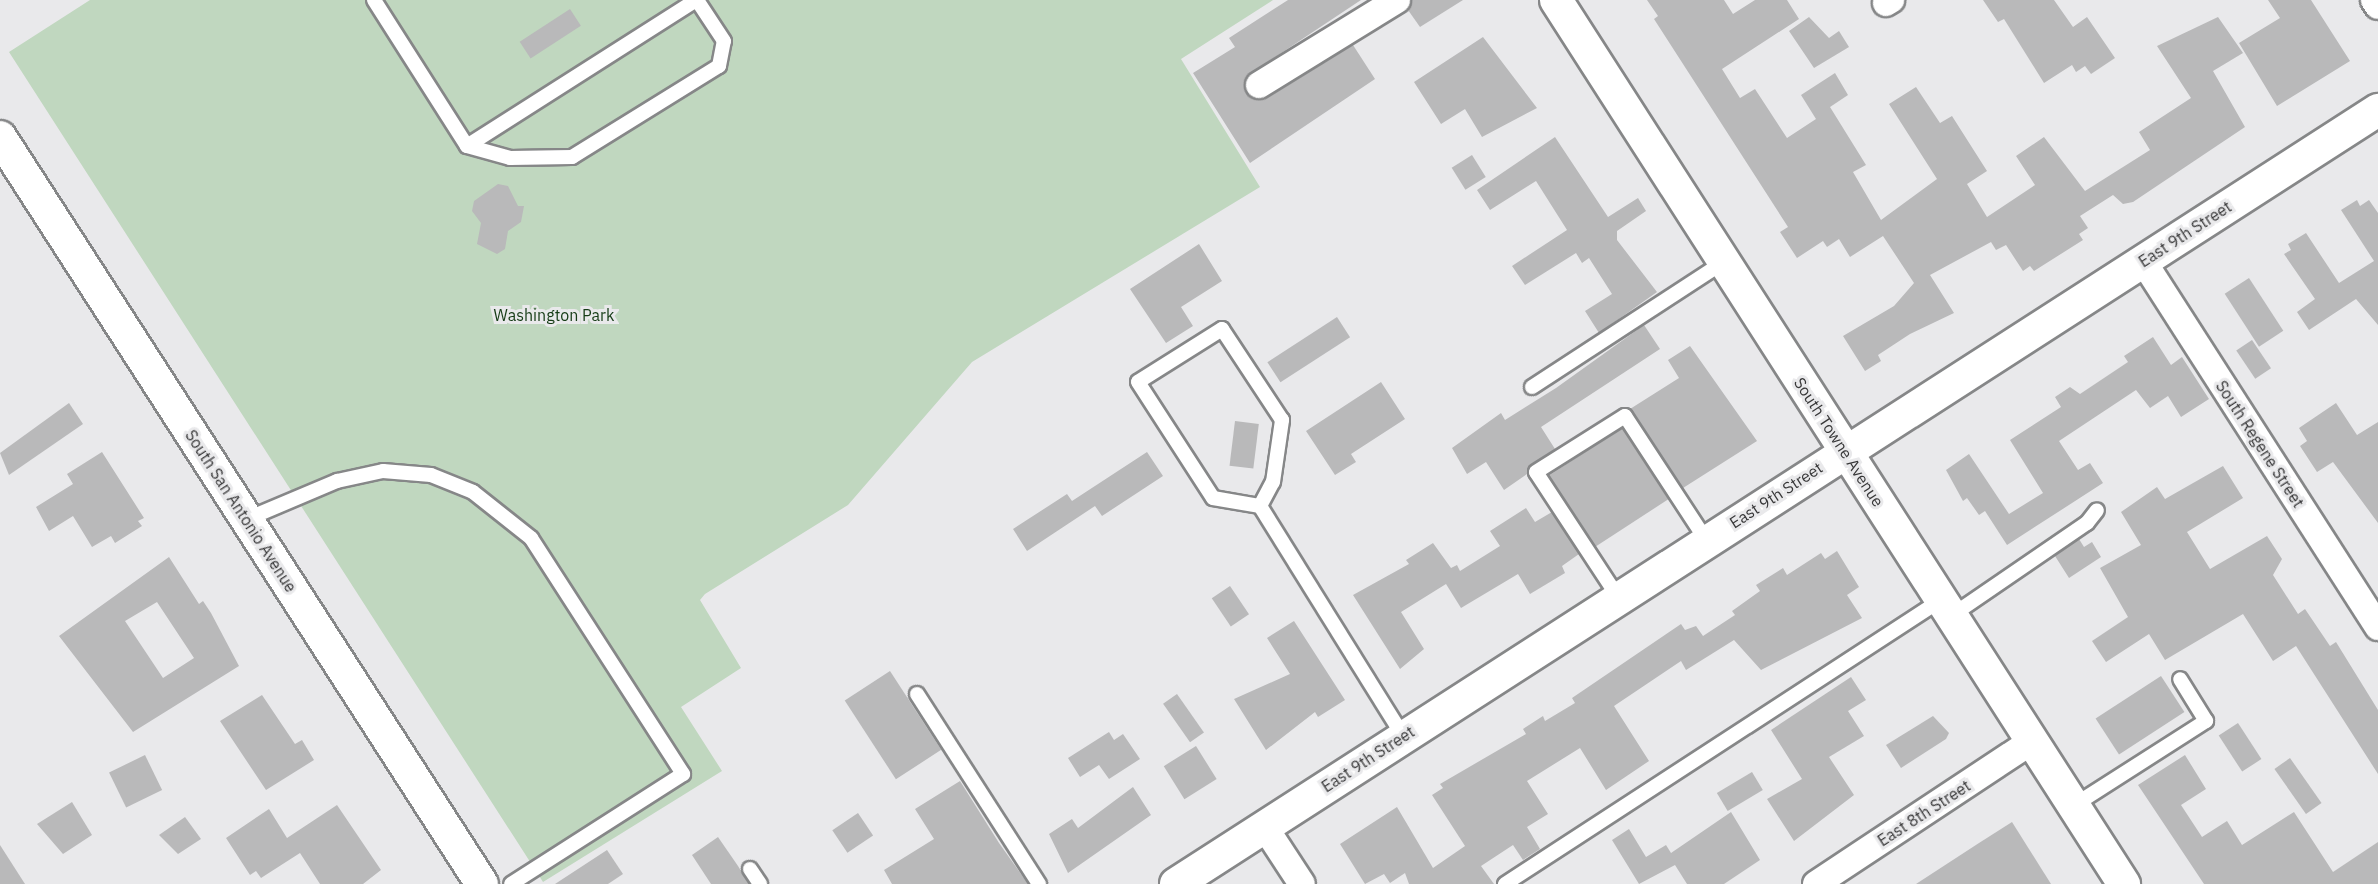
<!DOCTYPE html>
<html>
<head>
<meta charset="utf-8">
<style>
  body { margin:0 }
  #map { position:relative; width:2378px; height:884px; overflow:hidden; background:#e9e9eb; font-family:"IBM Plex Sans",sans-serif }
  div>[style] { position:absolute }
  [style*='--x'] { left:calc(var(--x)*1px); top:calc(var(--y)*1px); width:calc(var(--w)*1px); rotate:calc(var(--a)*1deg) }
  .green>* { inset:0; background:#c0d7bf }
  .building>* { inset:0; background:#b9b9ba; transform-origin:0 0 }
  .roads { filter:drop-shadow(2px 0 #868788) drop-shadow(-2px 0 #868788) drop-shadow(0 2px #868788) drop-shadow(0 -2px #868788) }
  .service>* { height:14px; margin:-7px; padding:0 7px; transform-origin:7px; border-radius:7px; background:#fff }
  .minor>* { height:26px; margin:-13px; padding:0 13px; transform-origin:13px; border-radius:13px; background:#fff }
  .tertiary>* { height:32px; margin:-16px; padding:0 16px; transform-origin:16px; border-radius:16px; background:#fff }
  span { translate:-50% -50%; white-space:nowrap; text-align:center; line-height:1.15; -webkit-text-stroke:6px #e9e9eb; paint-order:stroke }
  .street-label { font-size:16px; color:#373738 }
  .park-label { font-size:16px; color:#163c16 }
</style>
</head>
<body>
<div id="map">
  <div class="green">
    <i style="clip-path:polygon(90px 0,1273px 0,1181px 59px,1260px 187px,972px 362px,848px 505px,705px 594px,700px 600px,741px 668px,681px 707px,722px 771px,543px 882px,9px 52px)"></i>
  </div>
  <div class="building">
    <i style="clip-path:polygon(1288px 0,1361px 0,1251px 73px,1244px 86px,1251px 98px,1267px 98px,1353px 45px,1375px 79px,1250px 163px,1193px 73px,1235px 47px,1229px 38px)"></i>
    <i style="clip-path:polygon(1412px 0,1463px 0,1420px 27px,1408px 10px)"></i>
    <i style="clip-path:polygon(1647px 0,1724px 0,1733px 14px,1755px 0,1787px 0,1799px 19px,1722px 69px,1740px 98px,1755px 89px,1787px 138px,1816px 119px,1801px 95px,1835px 73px,1848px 95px,1830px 107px,1866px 165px,1853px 172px,1881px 220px,1937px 179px,1889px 104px,1916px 87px,1940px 123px,1952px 116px,1987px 171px,1967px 184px,1987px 217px,2035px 185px,2016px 156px,2044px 137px,2085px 191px,2150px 150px,2139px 132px,2191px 98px,2157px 46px,2218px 17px,2243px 53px,2213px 71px,2245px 127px,2133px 202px,2123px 204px,2113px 195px,2080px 216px,2088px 228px,2079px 234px,2083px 240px,2034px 271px,2030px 266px,2023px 271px,2006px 245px,1996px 250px,1991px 242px,1930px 275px,1954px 313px,1910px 334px,1878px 355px,1881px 361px,1865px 371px,1843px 336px,1894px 306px,1914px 283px,1883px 236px,1850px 257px,1839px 239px,1827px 247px,1823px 241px,1797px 258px,1780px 232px,1788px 227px,1654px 19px,1658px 16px)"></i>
    <i style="clip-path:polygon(1983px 0,2054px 0,2073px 27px,2087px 17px,2115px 58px,2091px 74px,2085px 66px,2076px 72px,2072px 65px,2044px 83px,2004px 19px,1998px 22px)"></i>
    <i style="clip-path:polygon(2268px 0,2311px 0,2350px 61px,2277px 106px,2239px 43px,2280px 18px)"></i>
    <i style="left:570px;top:9px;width:20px;height:60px;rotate:57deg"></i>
    <i style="clip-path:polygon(1809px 17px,1829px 38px,1839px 31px,1849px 47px,1814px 68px,1789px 31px)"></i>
    <i style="clip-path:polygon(1483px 37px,1537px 108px,1482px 137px,1465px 109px,1441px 124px,1414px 82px)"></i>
    <i style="clip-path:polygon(1555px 137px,1608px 217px,1638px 198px,1646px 211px,1617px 231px,1617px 240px,1657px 292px,1599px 333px,1585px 311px,1612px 294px,1589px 258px,1582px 263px,1576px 253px,1525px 285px,1512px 266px,1567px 230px,1536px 181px,1490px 210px,1477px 190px)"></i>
    <i style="left:1472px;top:155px;width:26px;height:24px;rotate:58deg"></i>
    <i style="clip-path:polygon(498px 184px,508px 186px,518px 206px,524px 206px,521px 222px,508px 231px,505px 249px,497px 254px,477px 244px,481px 223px,472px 211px,474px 201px)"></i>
    <i style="clip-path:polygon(2357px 200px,2360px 206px,2369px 200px,2378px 213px,2378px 325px,2356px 299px,2309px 330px,2297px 312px,2315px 299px,2284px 254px,2291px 250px,2288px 244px,2306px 233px,2339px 283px,2374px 261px,2341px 210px)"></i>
    <i style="clip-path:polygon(1199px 244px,1222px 281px,1181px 307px,1193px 326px,1166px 343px,1130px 289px)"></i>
    <i style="left:2249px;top:278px;width:63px;height:29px;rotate:57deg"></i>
    <i style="left:1337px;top:317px;width:24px;height:83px;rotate:57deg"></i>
    <i style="clip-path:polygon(1644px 325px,1660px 349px,1541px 427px,1555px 449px,1531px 465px,1527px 474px,1504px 490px,1486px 462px,1467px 474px,1452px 448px,1501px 413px,1505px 420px,1556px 388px)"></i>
    <i style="clip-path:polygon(2153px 337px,2171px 365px,2182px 357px,2209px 399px,2181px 417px,2168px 396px,2150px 408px,2136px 390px,2059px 441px,2078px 470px,2090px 463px,2103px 483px,2007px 545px,1985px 511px,1979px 515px,1967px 498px,1963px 501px,1946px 470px,1969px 454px,2009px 514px,2043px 493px,2010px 440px,2061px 407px,2055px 397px,2070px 387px,2080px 394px,2128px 362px,2124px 356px)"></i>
    <i style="left:2252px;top:340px;width:34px;height:19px;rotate:56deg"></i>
    <i style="clip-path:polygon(1690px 346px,1757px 441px,1683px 488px,1630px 409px,1679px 378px,1668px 360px)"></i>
    <i style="clip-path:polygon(1381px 382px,1405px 419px,1351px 454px,1356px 462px,1335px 475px,1306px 431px)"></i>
    <i style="clip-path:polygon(69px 403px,83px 424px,9px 475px,0 453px)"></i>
    <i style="clip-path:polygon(2336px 403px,2357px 435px,2378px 422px,2378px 523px,2333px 462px,2317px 472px,2300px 446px,2307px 441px,2299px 428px)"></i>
    <i style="left:1235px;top:421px;width:24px;height:45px;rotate:7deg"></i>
    <i style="left:1622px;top:428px;width:85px;height:87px;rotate:57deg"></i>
    <i style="clip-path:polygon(102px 452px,144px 518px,138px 521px,142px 526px,115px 543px,111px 536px,92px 547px,73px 516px,49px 531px,36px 507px,73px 484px,67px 474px)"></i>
    <i style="clip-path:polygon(1147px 452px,1163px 476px,1102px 516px,1095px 506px,1027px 551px,1013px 529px,1067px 494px,1072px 501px)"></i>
    <i style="clip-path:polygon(2223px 466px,2243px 498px,2187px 532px,2210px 569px,2267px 536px,2282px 559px,2273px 575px,2298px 614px,2305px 609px,2330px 646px,2336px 642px,2378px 710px,2378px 774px,2296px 646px,2273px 661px,2243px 614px,2165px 660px,2149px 634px,2106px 662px,2092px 641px,2128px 617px,2100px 568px,2141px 545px,2121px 512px,2157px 487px,2165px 499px)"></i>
    <i style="clip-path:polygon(1526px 508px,1535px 522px,1552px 512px,1579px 554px,1562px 566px,1565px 573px,1530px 594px,1518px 574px,1461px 608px,1446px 584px,1401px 612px,1424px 649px,1400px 669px,1353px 595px,1409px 564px,1406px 560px,1433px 543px,1451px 568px,1457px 565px,1460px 571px,1500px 546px,1490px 531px)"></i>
    <i style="clip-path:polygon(2079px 539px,2084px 547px,2092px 542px,2101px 557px,2069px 578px,2055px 556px)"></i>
    <i style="clip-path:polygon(1837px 551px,1859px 587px,1847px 595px,1862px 618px,1761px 670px,1734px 640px,1686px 670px,1681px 661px,1614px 706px,1649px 761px,1606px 790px,1580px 748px,1527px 781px,1548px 814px,1527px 827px,1540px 849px,1523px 860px,1513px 845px,1481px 866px,1494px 884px,1409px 884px,1405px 873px,1390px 883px,1384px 874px,1365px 884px,1340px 844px,1397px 807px,1433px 868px,1465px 846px,1432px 795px,1443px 788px,1440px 784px,1526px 734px,1523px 729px,1543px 716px,1545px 721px,1575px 703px,1572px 698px,1681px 624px,1685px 630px,1696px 626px,1703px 636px,1735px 615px,1732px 611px,1760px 591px,1756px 585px,1783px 568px,1787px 575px,1821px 553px,1825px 559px)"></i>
    <i style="clip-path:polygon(evenodd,169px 557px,199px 604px,203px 601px,211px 613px,239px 666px,133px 732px,59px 636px,169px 557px,157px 602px,194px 658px,163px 678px,125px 621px,157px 602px)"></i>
    <i style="left:1230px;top:586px;width:34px;height:22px;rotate:56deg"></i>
    <i style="clip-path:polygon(1294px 621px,1345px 700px,1318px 717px,1315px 712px,1266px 750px,1234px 699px,1290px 674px,1267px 638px)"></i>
    <i style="left:890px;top:671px;width:94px;height:54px;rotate:57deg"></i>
    <i style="left:2161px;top:676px;width:43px;height:78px;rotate:57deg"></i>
    <i style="clip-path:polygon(1851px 677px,1866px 700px,1848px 711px,1864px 736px,1829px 757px,1854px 795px,1794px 841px,1767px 799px,1802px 779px,1771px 730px)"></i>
    <i style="left:1177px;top:694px;width:47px;height:17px;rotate:55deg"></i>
    <i style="clip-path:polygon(262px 695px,295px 744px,302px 740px,314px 760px,266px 790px,220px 721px)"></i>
    <i style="clip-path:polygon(1933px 716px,1949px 733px,1946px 739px,1901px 768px,1886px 745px)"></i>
    <i style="left:2238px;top:723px;width:43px;height:23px;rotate:57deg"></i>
    <i style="clip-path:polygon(1109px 732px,1114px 740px,1123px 734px,1140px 759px,1109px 779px,1099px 765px,1080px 777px,1068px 758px)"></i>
    <i style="left:1196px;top:746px;width:39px;height:38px;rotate:58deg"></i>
    <i style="left:145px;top:755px;width:39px;height:40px;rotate:64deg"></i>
    <i style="clip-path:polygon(2185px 755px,2206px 789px,2181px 805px,2202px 837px,2227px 821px,2242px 845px,2294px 812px,2333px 872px,2378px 842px,2378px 884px,2204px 884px,2138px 785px)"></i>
    <i style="left:2290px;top:758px;width:55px;height:19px;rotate:55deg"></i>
    <i style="left:1752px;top:772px;width:21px;height:41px;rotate:59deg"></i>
    <i style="clip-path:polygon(960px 781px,999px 843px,1028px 884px,892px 884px,884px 870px,934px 839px,915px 809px)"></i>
    <i style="clip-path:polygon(1133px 787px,1151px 815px,1068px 873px,1049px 834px,1072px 819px,1078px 828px)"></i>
    <i style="clip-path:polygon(72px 802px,92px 835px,63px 854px,37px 824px)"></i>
    <i style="clip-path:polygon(337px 805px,381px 870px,363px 884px,320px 884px,300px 853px,261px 878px,256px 871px,250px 875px,226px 838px,269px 809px,287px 838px)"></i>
    <i style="clip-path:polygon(1731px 812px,1760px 860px,1724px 884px,1687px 884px,1675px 865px,1639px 884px,1612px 840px,1629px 829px,1646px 857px,1666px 845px,1671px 853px)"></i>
    <i style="left:858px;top:813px;width:27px;height:31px;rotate:56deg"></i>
    <i style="clip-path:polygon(185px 817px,201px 839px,178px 854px,159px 835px)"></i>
    <i style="clip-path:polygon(2012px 822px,2051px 884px,1916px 884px,1979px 843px)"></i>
    <i style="clip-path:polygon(718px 837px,738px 866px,749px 884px,711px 884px,692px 855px)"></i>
    <i style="clip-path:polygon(0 845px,25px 884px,0 884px)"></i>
    <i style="clip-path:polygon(607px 850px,623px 874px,608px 884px,555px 884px)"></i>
  </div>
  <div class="roads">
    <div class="service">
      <i style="--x:374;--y:0;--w:173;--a:57.5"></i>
      <i style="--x:467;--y:146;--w:272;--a:-32.5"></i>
      <i style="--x:467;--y:146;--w:45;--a:15.6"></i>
      <i style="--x:510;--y:158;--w:62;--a:-0.9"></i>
      <i style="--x:572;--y:157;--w:173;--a:-31.8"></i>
      <i style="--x:719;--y:66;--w:25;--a:-79"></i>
      <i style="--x:724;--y:41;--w:49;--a:-123.4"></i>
      <i style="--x:1532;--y:387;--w:229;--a:-33.1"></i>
      <i style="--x:1260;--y:506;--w:27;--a:-62"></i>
      <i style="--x:1273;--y:482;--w:63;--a:-81.7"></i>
      <i style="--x:1282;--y:420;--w:109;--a:-123.4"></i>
      <i style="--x:1222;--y:329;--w:99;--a:147.8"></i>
      <i style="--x:1138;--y:382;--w:138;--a:57.1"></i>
      <i style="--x:1213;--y:498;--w:48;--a:9.7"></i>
      <i style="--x:1260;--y:506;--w:271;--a:58.1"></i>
      <i style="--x:247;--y:519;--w:98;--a:-22.9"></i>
      <i style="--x:337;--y:481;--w:47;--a:-12.3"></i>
      <i style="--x:383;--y:471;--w:48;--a:4.8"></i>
      <i style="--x:431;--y:475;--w:45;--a:22"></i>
      <i style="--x:473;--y:492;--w:74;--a:38.4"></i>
      <i style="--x:531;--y:538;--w:281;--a:57.2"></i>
      <i style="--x:683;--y:774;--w:204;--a:147.4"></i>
      <i style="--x:1618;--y:597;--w:149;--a:-123.3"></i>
      <i style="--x:1536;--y:472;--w:105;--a:-32.2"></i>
      <i style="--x:1625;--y:416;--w:148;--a:56.8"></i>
      <i style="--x:1951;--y:616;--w:165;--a:-34.4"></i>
      <i style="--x:2087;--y:523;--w:16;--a:-52"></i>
      <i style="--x:917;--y:694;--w:226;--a:57.3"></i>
      <i style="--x:2073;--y:806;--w:158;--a:-32.6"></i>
      <i style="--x:2206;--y:721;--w:49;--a:-121.8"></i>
      <i style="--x:750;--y:869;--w:18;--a:56"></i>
      <i style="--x:1505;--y:884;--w:520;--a:-33.08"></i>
    </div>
    <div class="minor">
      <i style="--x:2374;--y:0;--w:7;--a:56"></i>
      <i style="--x:1886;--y:3;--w:6;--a:-31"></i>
      <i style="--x:1259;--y:85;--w:162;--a:-31.6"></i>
      <i style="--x:2143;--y:261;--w:435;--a:57.3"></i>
      <i style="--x:1264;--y:826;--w:69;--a:56.8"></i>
      <i style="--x:1816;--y:884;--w:259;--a:-33.5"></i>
    </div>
    <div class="tertiary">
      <i style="--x:1556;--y:0;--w:1051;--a:57.28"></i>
      <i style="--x:0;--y:137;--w:889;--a:57.17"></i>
      <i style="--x:1176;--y:884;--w:1430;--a:-32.78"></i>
    </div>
  </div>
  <div class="street-label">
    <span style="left:2185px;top:234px;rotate:-33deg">East 9th Street</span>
    <span style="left:1839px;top:442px;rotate:57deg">South Towne Avenue</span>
    <span style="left:2260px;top:444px;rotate:57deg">South Regene Street</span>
    <span style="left:1776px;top:495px;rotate:-33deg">East 9th Street</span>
    <span style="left:241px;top:511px;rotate:57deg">South San Antonio Avenue</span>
    <span style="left:1368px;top:759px;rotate:-33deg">East 9th Street</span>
    <span style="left:1924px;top:813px;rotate:-33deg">East 8th Street</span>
  </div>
  <div class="park-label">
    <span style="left:554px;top:315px">Washington Park</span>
  </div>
</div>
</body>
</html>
